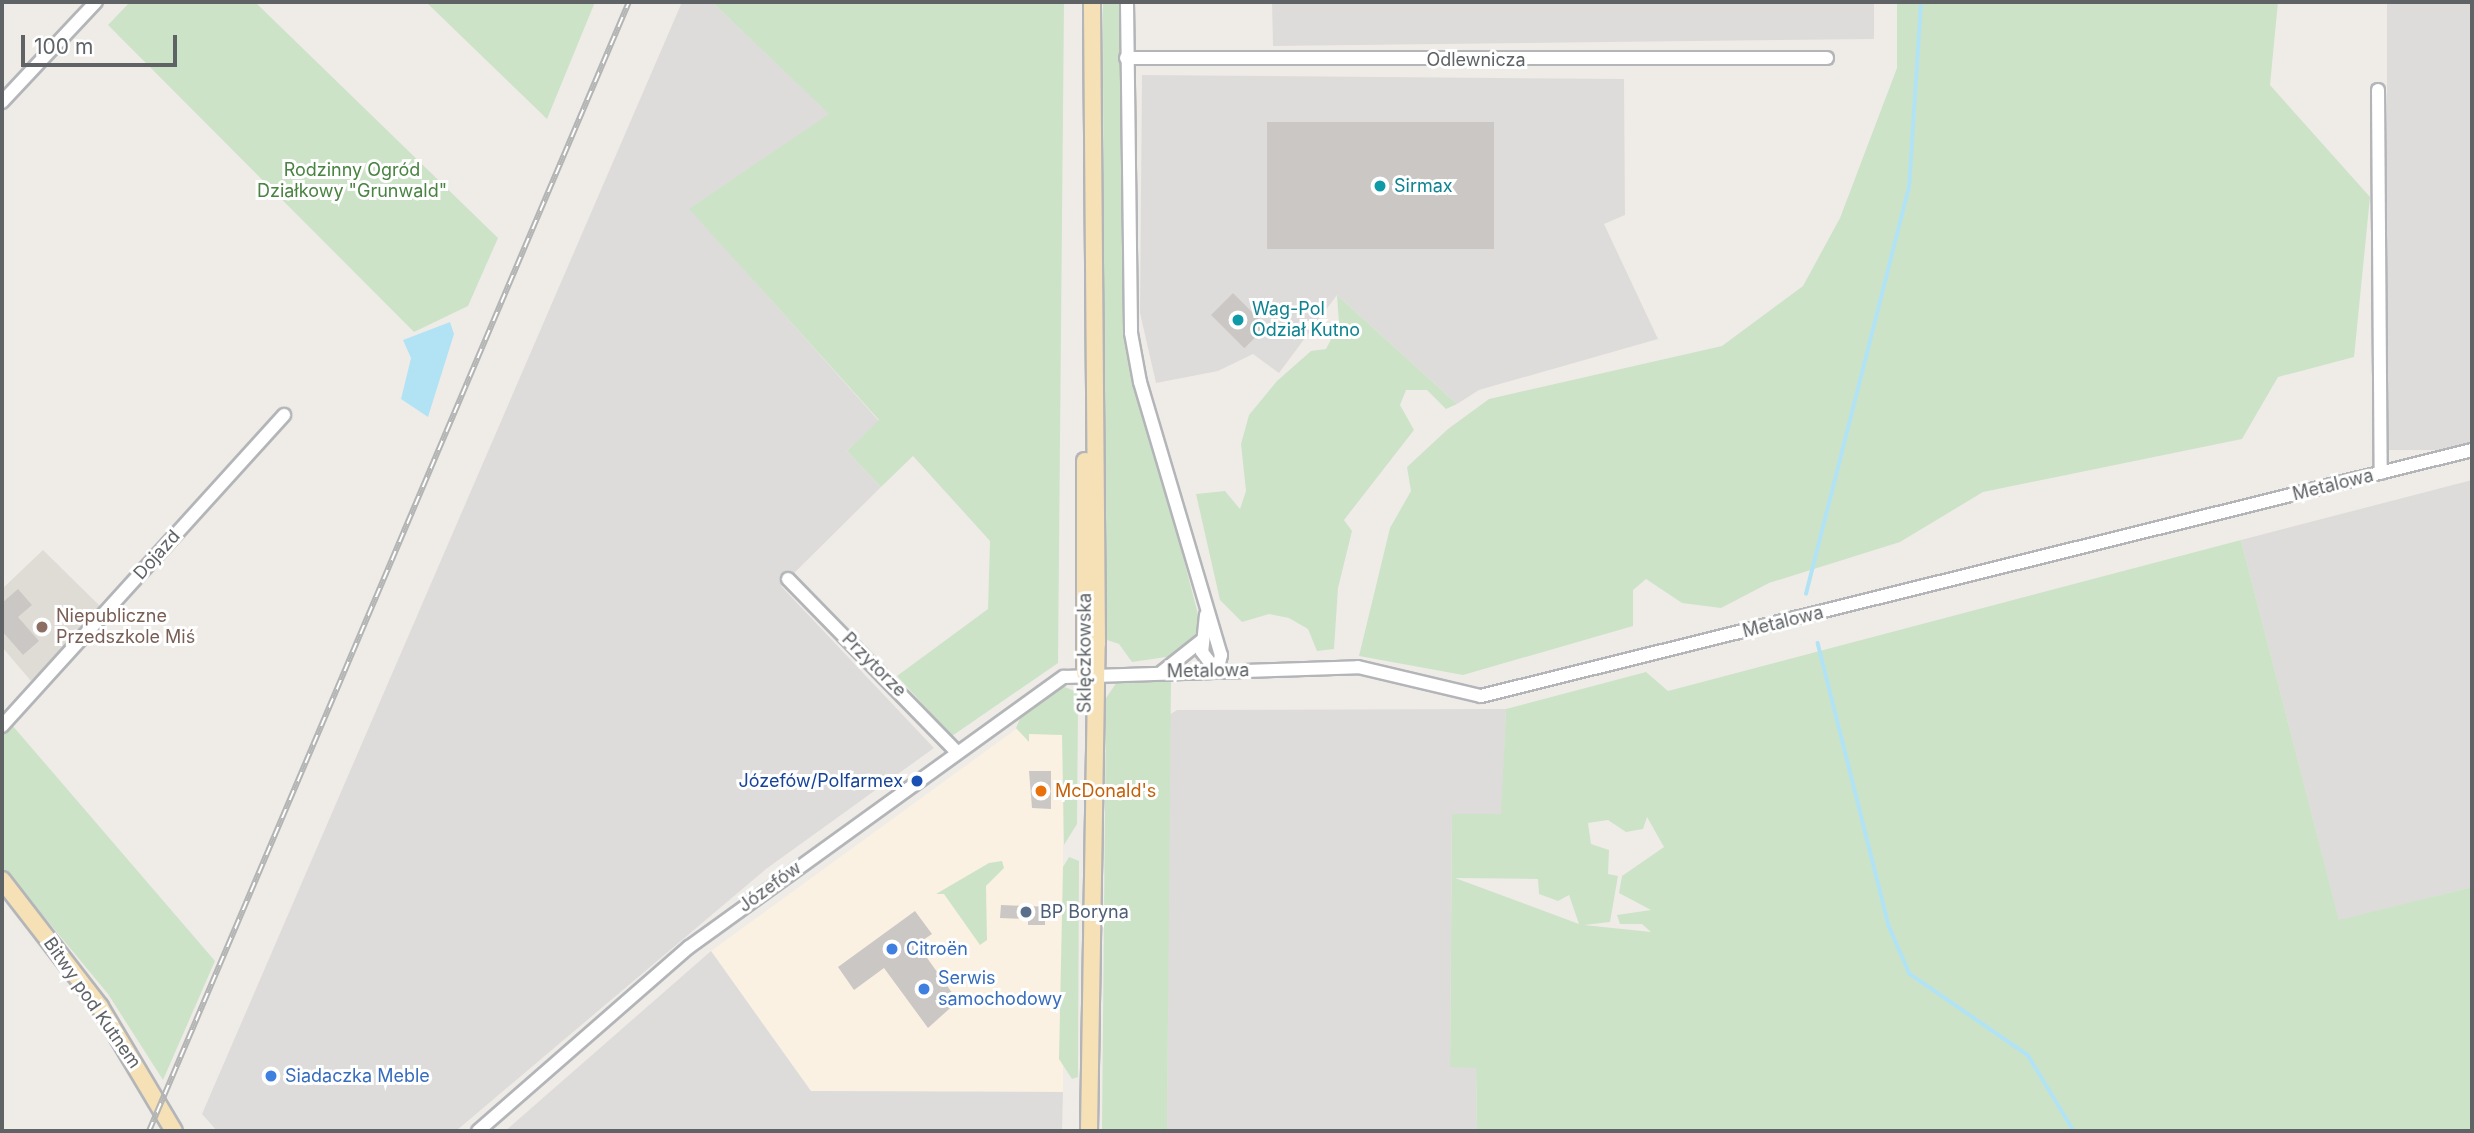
<!DOCTYPE html>
<html>
<head>
<meta charset="utf-8">
<style>
  body { margin:0 }
  #map { position:relative; width:2474px; height:1133px; overflow:hidden; background:#efece8; font-family:Inter,sans-serif }
  div>[style] { position:absolute }
  [style*='--x'] { left:calc(var(--x)*1px); top:calc(var(--y)*1px); width:calc(var(--w)*1px); rotate:calc(var(--a)*1deg) }
  .commercial>* { inset:0; background:#faf1e2 }
  .industrial>* { inset:0; background:#dedcda; transform-origin:0 0 }
  .education>* { inset:0; background:#dfdcd6 }
  .green>* { inset:0; background:#cce3c8 }
  .water>* { inset:0; background:#b2e3f5 }
  .stream>* { height:3.5px; margin:-1.75px; padding:0 1.75px; transform-origin:1.75px; border-radius:1.75px; background:#b2e3f5 }
  .building>* { inset:0; background:#cbc7c4; transform-origin:0 0 }
  .roads { filter:drop-shadow(2px 0 #b3b5b8) drop-shadow(-2px 0 #b3b5b8) drop-shadow(0 2px #b3b5b8) drop-shadow(0 -2px #b3b5b8) }
  .minor>* { height:12px; margin:-6px; padding:0 6px; transform-origin:6px; border-radius:6px; background:#fff }
  .major>* { height:16px; margin:-8px; padding:0 8px; transform-origin:8px; border-radius:8px; background:#f6e1b7 }
  .rail>* { height:6px; margin-top:-3px; transform-origin:0; background:repeating-linear-gradient(90deg,#fff 0 10px,#b3b4b4 0 20px); box-sizing:border-box; border-block:2px solid #b3b4b4 }
  .dots>* { width:19px; height:19px; translate:-50% -50%; box-sizing:border-box; border:4px solid #fff; border-radius:50% }
  span { translate:-50% -50%; white-space:nowrap; text-align:center; line-height:1.15; -webkit-text-stroke:6px #fff; paint-order:stroke }
  .street-label { font-size:18px; color:#5f6366 }
  .park-label { font-size:18px; color:#498341 }
  .culture-label { font-size:18px; color:#0d838f }
  .left { translate:0 -50%; text-align:left }
  .education-label { font-size:18px; color:#785e54 }
  .transit-label { font-size:18px; color:#164399 }
  .right { translate:-100% -50%; text-align:right }
  .food-label { font-size:18px; color:#c56008 }
  .service-label { font-size:18px; color:#4e5e75 }
  .shop-label { font-size:18px; color:#366cbe }
  .frame { position:absolute; inset:0; border:4px solid #5f6366; pointer-events:none }
  .scale { position:absolute; left:21px; top:35px; width:156px; height:32px; box-sizing:border-box; border:4px solid #5f6366; border-top:0; padding-left:9px; font-size:21px; line-height:24px; white-space:nowrap; color:#5f6366; -webkit-text-stroke:5px #fff; paint-order:stroke }
</style>
</head>
<body>
<div id="map">
  <div class="commercial">
    <i style="clip-path:polygon(1063px 695px,1063px 1092px,810px 1091px,711px 951px)"></i>
  </div>
  <div class="industrial">
    <i style="clip-path:polygon(682px 2px,712px 2px,830px 114px,690px 209px,879px 421px,847px 451px,881px 487px,781px 586px,934px 748px,766px 869px,456px 1131px,217px 1131px,202px 1114px)"></i>
    <i style="clip-path:polygon(1272px 2px,1874px 2px,1874px 39px,1273px 46px)"></i>
    <i style="left:2387px;top:2px;width:85px;height:448px"></i>
    <i style="clip-path:polygon(1142px 75px,1624px 79px,1625px 215px,1604px 224px,1658px 339px,1479px 390px,1457px 404px,1337px 295px,1279px 373px,1253px 354px,1218px 371px,1156px 383px,1140px 313px)"></i>
    <i style="clip-path:polygon(2472px 480px,2472px 887px,2339px 921px,2241px 540px)"></i>
    <i style="clip-path:polygon(1506px 709px,1502px 814px,1452px 814px,1450px 1066px,1476px 1067px,1477px 1131px,1167px 1131px,1169px 715px,1177px 710px)"></i>
    <i style="clip-path:polygon(711px 951px,811px 1091px,1063px 1092px,1062px 1131px,505px 1131px)"></i>
  </div>
  <div class="education">
    <i style="clip-path:polygon(43px 550px,102px 608px,31px 681px,2px 647px,2px 589px)"></i>
  </div>
  <div class="green">
    <i style="clip-path:polygon(130px 2px,255px 2px,498px 238px,468px 306px,414px 332px,108px 25px)"></i>
    <i style="clip-path:polygon(426px 2px,595px 2px,547px 119px)"></i>
    <i style="clip-path:polygon(712px 2px,1064px 2px,1058px 663px,952px 736px,897px 676px,988px 609px,990px 541px,913px 456px,881px 487px,847px 451px,879px 420px,689px 209px,829px 114px)"></i>
    <i style="clip-path:polygon(1103px 2px,1123px 2px,1122px 282px,1127px 340px,1200px 622px,1194px 638px,1173px 656px,1132px 662px,1119px 644px,1104px 639px)"></i>
    <i style="clip-path:polygon(1897px 2px,2278px 2px,2270px 85px,2370px 197px,2354px 357px,2278px 377px,2242px 439px,1983px 492px,1900px 542px,1769px 583px,1721px 608px,1682px 603px,1646px 579px,1633px 590px,1633px 626px,1463px 675px,1359px 656px,1390px 528px,1411px 491px,1407px 467px,1448px 429px,1489px 399px,1722px 346px,1803px 286px,1840px 218px,1897px 68px)"></i>
    <i style="clip-path:polygon(1337px 295px,1457px 404px,1446px 409px,1427px 390px,1406px 390px,1400px 405px,1414px 430px,1344px 520px,1352px 531px,1338px 588px,1334px 649px,1317px 651px,1308px 629px,1289px 618px,1269px 614px,1242px 622px,1220px 600px,1196px 494px,1225px 491px,1240px 509px,1246px 491px,1241px 444px,1249px 415px,1277px 381px,1311px 351px,1326px 349px,1339px 324px)"></i>
    <i style="clip-path:polygon(evenodd,2241px 540px,2339px 920px,2472px 887px,2472px 1131px,1477px 1131px,1476px 1068px,1450px 1067px,1452px 814px,1501px 814px,1506px 709px,1646px 672px,1668px 691px,2241px 540px,1647px 817px,1664px 847px,1622px 876px,1619px 893px,1651px 910px,1617px 915px,1620px 924px,1642px 924px,1651px 932px,1584px 925px,1610px 922px,1618px 876px,1608px 874px,1609px 850px,1591px 844px,1588px 823px,1608px 820px,1626px 832px,1643px 829px,1647px 817px,2241px 540px,1455px 878px,1538px 879px,1539px 894px,1558px 901px,1569px 895px,1579px 924px,1455px 878px)"></i>
    <i style="clip-path:polygon(1171px 678px,1167px 1131px,1102px 1131px,1106px 698px,1119px 679px)"></i>
    <i style="clip-path:polygon(1060px 685px,1077px 692px,1078px 708px,1077px 824px,1064px 845px,1062px 735px,1029px 734px,1029px 742px,1016px 728px,1021px 716px)"></i>
    <i style="clip-path:polygon(12px 725px,215px 961px,163px 1080px,108px 994px,2px 866px,2px 735px)"></i>
    <i style="clip-path:polygon(1069px 857px,1079px 861px,1078px 1077px,1072px 1079px,1059px 1059px,1063px 867px)"></i>
    <i style="clip-path:polygon(989px 863px,1002px 861px,1004px 868px,986px 886px,987px 940px,980px 945px,944px 894px,936px 894px)"></i>
  </div>
  <div class="water">
    <i style="clip-path:polygon(450px 322px,454px 334px,428px 417px,401px 399px,411px 358px,403px 340px)"></i>
  </div>
  <div class="stream">
    <i style="--x:1806;--y:594;--w:419;--a:-75.8"></i>
    <i style="--x:1909;--y:188;--w:186;--a:-86.3"></i>
    <i style="--x:1818;--y:643;--w:292;--a:75.9"></i>
    <i style="--x:1889;--y:926;--w:52;--a:66.4"></i>
    <i style="--x:1910;--y:974;--w:143;--a:34.5"></i>
    <i style="--x:2028;--y:1055;--w:89;--a:58.8"></i>
  </div>
  <div class="building">
    <i style="left:1267px;top:122px;width:227px;height:127px"></i>
    <i style="left:1233px;top:293px;width:47px;height:31px;rotate:45deg"></i>
    <i style="clip-path:polygon(18px 589px,32px 605px,18px 617px,39px 641px,23px 655px,2px 631px,2px 603px)"></i>
    <i style="clip-path:polygon(1029px 771px,1051px 771px,1051px 809px,1032px 808px)"></i>
    <i style="clip-path:polygon(1001px 905px,1052px 907px,1052px 917px,1045px 917px,1045px 925px,1028px 925px,1028px 919px,1000px 918px)"></i>
    <i style="clip-path:polygon(915px 911px,932px 934px,917px 944px,958px 1001px,928px 1028px,884px 968px,854px 990px,838px 967px)"></i>
  </div>
  <div class="roads">
    <div class="minor">
      <i style="--x:1127;--y:2;--w:331;--a:89.3"></i>
      <i style="--x:1131;--y:333;--w:50;--a:79.6"></i>
      <i style="--x:1140;--y:382;--w:285;--a:73.5"></i>
      <i style="--x:1221;--y:655;--w:17;--a:103"></i>
      <i style="--x:1126;--y:58;--w:701;--a:0"></i>
      <i style="--x:2378;--y:90;--w:383;--a:89.6"></i>
      <i style="--x:2;--y:102;--w:137;--a:-46.8"></i>
      <i style="--x:788;--y:579;--w:242;--a:45.7"></i>
      <i style="--x:1206;--y:615;--w:37;--a:96"></i>
      <i style="--x:1202;--y:652;--w:25;--a:53"></i>
      <i style="--x:1162;--y:672;--w:50;--a:-38.5"></i>
      <i style="--x:2;--y:726;--w:420;--a:-47.8"></i>
      <i style="--x:478;--y:1131;--w:280;--a:-41.1"></i>
      <i style="--x:689;--y:947;--w:462;--a:-35.8"></i>
      <i style="--x:1064;--y:677;--w:294;--a:-1.9"></i>
      <i style="--x:1358;--y:667;--w:126;--a:13.3"></i>
      <i style="--x:1481;--y:696;--w:1021;--a:-13.94"></i>
    </div>
    <div class="major">
      <i style="--x:1085;--y:673;--w:212;--a:-90"></i>
      <i style="--x:2;--y:880;--w:160;--a:52.3"></i>
      <i style="--x:100;--y:1007;--w:144;--a:59.2"></i>
      <i style="--x:1089;--y:1131;--w:487;--a:-89.1"></i>
      <i style="--x:1097;--y:644;--w:642;--a:-90.45"></i>
    </div>
  </div>
  <div class="rail">
    <i style="--x:149;--y:1131;--w:1227;--a:-66.97"></i>
  </div>
  <div class="dots">
    <i style="left:1380px;top:186px;background:#0f9aa8"></i>
    <i style="left:1238px;top:320px;background:#0f9aa8"></i>
    <i style="left:42px;top:627px;background:#8d6e63"></i>
    <i style="left:917px;top:781px;background:#1a4fb4"></i>
    <i style="left:1041px;top:791px;background:#e8710a"></i>
    <i style="left:1026px;top:912px;background:#5c6f8a"></i>
    <i style="left:892px;top:949px;background:#3f7fe0"></i>
    <i style="left:924px;top:989px;background:#3f7fe0"></i>
    <i style="left:271px;top:1076px;background:#3f7fe0"></i>
  </div>
  <div class="street-label">
    <span style="left:1476px;top:60px">Odlewnicza</span>
    <span style="left:2333px;top:485px;rotate:-14deg">Metalowa</span>
    <span style="left:157px;top:555px;rotate:-48deg">Dojazd</span>
    <span style="left:1783px;top:622px;rotate:-14deg">Metalowa</span>
    <span style="left:1085px;top:653px;rotate:-90deg">Sklęczkowska</span>
    <span style="left:874px;top:665px;rotate:45deg">Przytorze</span>
    <span style="left:1208px;top:671px;rotate:-1deg">Metalowa</span>
    <span style="left:770px;top:887px;rotate:-36deg">Józefów</span>
    <span style="left:92px;top:1003px;rotate:55deg">Bitwy pod Kutnem</span>
  </div>
  <div class="park-label">
    <span style="left:352px;top:181px">Rodzinny Ogród<br>Działkowy "Grunwald"</span>
  </div>
  <div class="culture-label">
    <span class="left" style="left:1394px;top:186px">Sirmax</span>
    <span class="left" style="left:1252px;top:320px">Wag-Pol<br>Odział Kutno</span>
  </div>
  <div class="education-label">
    <span class="left" style="left:56px;top:627px">Niepubliczne<br>Przedszkole Miś</span>
  </div>
  <div class="transit-label">
    <span class="right" style="left:903px;top:781px">Józefów/Polfarmex</span>
  </div>
  <div class="food-label">
    <span class="left" style="left:1055px;top:791px">McDonald's</span>
  </div>
  <div class="service-label">
    <span class="left" style="left:1040px;top:912px">BP Boryna</span>
  </div>
  <div class="shop-label">
    <span class="left" style="left:906px;top:949px">Citroën</span>
    <span class="left" style="left:938px;top:989px">Serwis<br>samochodowy</span>
    <span class="left" style="left:285px;top:1076px">Siadaczka Meble</span>
  </div>
  <div class="frame"></div>
  <div class="scale">100 m</div>
</div>
</body>
</html>
